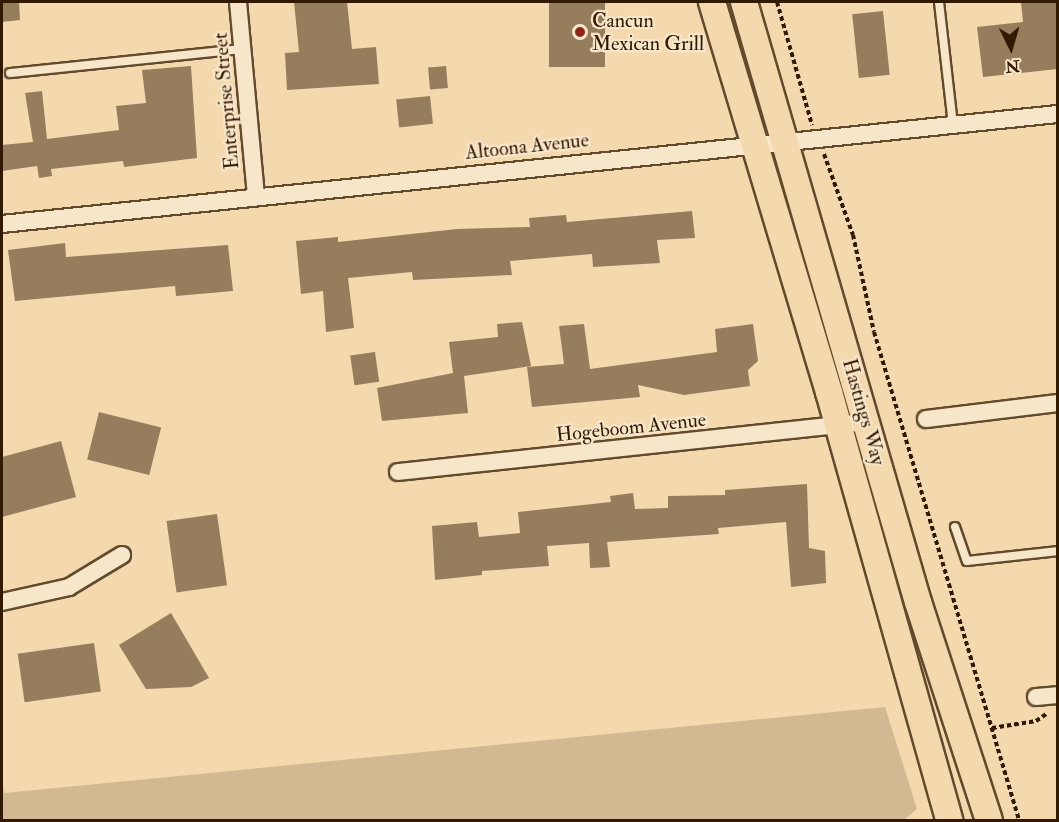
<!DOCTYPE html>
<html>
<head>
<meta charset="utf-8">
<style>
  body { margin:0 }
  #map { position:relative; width:1059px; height:822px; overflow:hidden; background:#f4d9af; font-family:"IM FELL Double Pica",serif }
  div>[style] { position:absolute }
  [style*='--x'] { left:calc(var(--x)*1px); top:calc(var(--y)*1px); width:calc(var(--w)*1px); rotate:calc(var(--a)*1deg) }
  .green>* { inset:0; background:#d3b991 }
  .building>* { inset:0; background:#967d5b; transform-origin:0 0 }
  .path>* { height:4px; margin-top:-2px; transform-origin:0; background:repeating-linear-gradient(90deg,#311a00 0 4.5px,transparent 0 7.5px) }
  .roads { filter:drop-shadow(2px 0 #624a2c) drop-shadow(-2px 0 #624a2c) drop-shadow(0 2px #624a2c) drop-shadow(0 -2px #624a2c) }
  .lane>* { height:8px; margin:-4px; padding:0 4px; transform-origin:4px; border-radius:4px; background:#f8e6cb }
  .street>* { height:16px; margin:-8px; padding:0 8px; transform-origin:8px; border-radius:8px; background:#f8e6cb }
  .primary>* { height:26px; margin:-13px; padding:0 13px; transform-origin:13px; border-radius:13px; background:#f4d9af }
  .dots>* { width:16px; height:16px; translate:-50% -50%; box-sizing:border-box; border:3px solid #f8e6cb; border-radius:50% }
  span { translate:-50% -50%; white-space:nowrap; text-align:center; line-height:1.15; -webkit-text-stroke:4.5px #f8e6cb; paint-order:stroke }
  .poi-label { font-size:20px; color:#311a00 }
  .left { translate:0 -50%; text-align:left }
  .street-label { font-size:20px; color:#311a00 }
  .frame { position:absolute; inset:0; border:3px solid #311a00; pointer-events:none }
  .north { position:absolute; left:981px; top:18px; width:60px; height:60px; -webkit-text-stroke:4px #f8e6cb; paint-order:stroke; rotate:175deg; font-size:16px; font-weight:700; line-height:24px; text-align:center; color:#311a00 }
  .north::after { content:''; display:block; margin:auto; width:21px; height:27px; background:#311a00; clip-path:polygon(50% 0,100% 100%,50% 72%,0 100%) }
</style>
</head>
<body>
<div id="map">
  <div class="green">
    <i style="clip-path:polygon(885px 707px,917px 809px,904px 820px,2px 820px,2px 776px,4px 793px)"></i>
  </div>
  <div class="building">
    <i style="clip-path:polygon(2px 2px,19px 2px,20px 20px,2px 22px)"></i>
    <i style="clip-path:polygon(294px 2px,347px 2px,352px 49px,376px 47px,379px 84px,287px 90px,285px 53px,299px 52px)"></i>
    <i style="left:549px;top:2px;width:56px;height:65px"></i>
    <i style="clip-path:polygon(1021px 2px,1058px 2px,1058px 69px,983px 77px,977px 27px,1023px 22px)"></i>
    <i style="left:883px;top:11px;width:64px;height:31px;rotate:84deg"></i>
    <i style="clip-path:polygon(191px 66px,197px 158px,124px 167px,123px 161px,51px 169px,52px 176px,39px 178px,37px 166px,2px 171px,2px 145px,33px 142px,25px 93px,42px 91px,47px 139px,119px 130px,116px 106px,146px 103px,142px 70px)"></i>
    <i style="left:446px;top:66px;width:22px;height:18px;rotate:85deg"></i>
    <i style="left:430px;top:96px;width:28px;height:34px;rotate:84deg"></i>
    <i style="clip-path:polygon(692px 211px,695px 238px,657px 240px,660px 263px,593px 267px,592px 254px,510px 261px,512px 275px,413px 280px,412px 272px,348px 278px,354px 328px,326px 332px,323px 291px,301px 294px,296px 241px,338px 237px,338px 242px,457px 229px,530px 227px,529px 218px,566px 215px,567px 222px)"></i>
    <i style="clip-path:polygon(65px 243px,66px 257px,228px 245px,233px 291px,176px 296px,175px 286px,15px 301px,8px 250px)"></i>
    <i style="clip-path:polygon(522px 322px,531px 366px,464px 376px,468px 413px,382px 421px,377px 388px,453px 373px,449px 342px,498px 337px,497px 324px)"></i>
    <i style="clip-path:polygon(584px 324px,590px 369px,717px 352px,715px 329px,753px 324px,758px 361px,748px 370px,750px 386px,684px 395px,638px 385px,640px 397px,532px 407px,527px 367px,564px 364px,559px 326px)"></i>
    <i style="left:375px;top:352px;width:30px;height:25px;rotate:82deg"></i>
    <i style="left:99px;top:412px;width:64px;height:49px;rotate:14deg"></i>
    <i style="clip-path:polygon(61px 441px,76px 497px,2px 517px,2px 457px)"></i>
    <i style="clip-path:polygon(807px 484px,809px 548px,825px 551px,826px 583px,791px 587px,786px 522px,718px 528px,719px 534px,607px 542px,610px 567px,590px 568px,589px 543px,547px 546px,549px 566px,482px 571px,482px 575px,435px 580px,432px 526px,477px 522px,479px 537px,520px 533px,518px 512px,611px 502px,610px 496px,633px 493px,635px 509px,668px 508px,668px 496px,725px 495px,725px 490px)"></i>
    <i style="left:217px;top:514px;width:72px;height:51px;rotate:82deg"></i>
    <i style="clip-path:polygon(171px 613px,209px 678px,191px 687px,146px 689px,119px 645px)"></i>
    <i style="left:94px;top:643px;width:49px;height:77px;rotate:82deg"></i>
  </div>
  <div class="path">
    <i style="--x:777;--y:2;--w:128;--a:74.1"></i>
    <i style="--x:824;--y:154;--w:86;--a:70.3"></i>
    <i style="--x:853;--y:235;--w:99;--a:77.8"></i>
    <i style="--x:874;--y:332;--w:509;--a:73.45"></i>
    <i style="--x:992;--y:728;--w:45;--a:-9"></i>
    <i style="--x:1036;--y:721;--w:14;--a:-34"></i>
  </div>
  <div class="roads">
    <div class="lane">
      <i style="--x:939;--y:2;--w:123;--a:83.5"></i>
      <i style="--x:10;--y:73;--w:234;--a:-5.9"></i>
      <i style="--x:955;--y:527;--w:36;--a:71"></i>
      <i style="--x:967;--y:561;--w:92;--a:-6.3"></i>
    </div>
    <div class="street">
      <i style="--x:238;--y:2;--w:195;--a:84.7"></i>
      <i style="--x:2;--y:224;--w:1062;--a:-5.95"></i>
      <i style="--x:926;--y:419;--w:133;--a:-6.9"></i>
      <i style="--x:398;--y:472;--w:472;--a:-6.1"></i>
      <i style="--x:2;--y:602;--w:69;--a:-12.6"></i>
      <i style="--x:69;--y:587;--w:62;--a:-31.1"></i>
      <i style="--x:1036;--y:697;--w:22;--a:-5"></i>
    </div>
    <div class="primary">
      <i style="--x:712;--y:2;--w:407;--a:73.3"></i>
      <i style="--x:829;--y:392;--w:445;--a:74.3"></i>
      <i style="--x:744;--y:2;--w:625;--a:73.83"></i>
      <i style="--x:918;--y:602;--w:229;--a:72"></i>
    </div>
  </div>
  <div class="dots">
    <i style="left:580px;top:32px;background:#8f2418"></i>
  </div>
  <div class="poi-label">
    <span class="left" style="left:592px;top:32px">Cancun<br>Mexican Grill</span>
  </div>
  <div class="street-label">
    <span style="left:226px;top:101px;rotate:-95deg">Enterprise Street</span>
    <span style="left:527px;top:146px;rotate:-6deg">Altoona Avenue</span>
    <span style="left:864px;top:412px;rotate:74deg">Hastings Way</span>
    <span style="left:631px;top:427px;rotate:-6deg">Hogeboom Avenue</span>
  </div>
  <div class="frame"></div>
  <div class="north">N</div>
</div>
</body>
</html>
